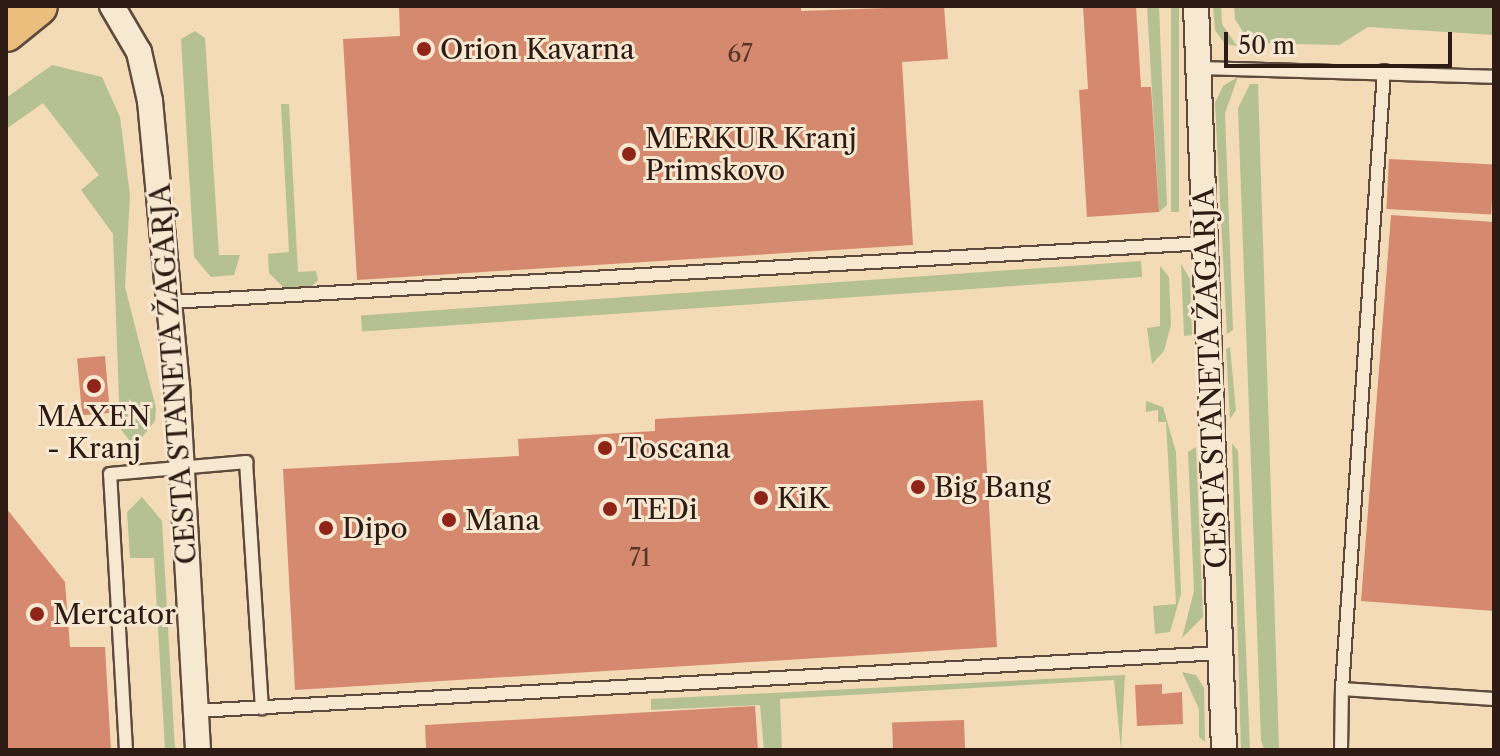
<!DOCTYPE html>
<html>
<head>
<meta charset="utf-8">
<style>
  body { margin:0 }
  #map { position:relative; width:1500px; height:756px; overflow:hidden; background:#f3dbb8; font-family:"Libre Caslon Text",serif }
  div>[style] { position:absolute }
  [style*='--x'] { left:calc(var(--x)*1px); top:calc(var(--y)*1px); width:calc(var(--w)*1px); rotate:calc(var(--a)*1deg) }
  .green>* { inset:0; background:#b5c193; transform-origin:0 0 }
  .building>* { inset:0; background:#d58a70; transform-origin:0 0 }
  .roads { filter:drop-shadow(2px 0 #5f4b3d) drop-shadow(-2px 0 #5f4b3d) drop-shadow(0 2px #5f4b3d) drop-shadow(0 -2px #5f4b3d) }
  .lane>* { height:12px; margin:-6px; padding:0 6px; transform-origin:6px; border-radius:6px; background:#f7e8d1 }
  .street>* { height:24px; margin:-12px; padding:0 12px; transform-origin:12px; border-radius:12px; background:#f7e8d1 }
  .primary>* { height:38px; margin:-19px; padding:0 19px; transform-origin:19px; border-radius:19px; background:#eabe7c }
  .dots>* { width:22px; height:22px; translate:-50% -50%; box-sizing:border-box; border:4px solid #f7e8d1; border-radius:50% }
  span { translate:-50% -50%; white-space:nowrap; text-align:center; line-height:1.15; -webkit-text-stroke:6px #f7e8d1; paint-order:stroke }
  .number-label { font-size:24px; color:#58372b }
  .number-label span { -webkit-text-stroke-width:0 }
  .poi-label { font-size:28px; color:#2e1b14 }
  .left { translate:0 -50%; text-align:left }
  .street-label { font-size:28px; color:#2e1b14 }
  .frame { position:absolute; inset:0; border:8px solid #2e1b14; pointer-events:none }
  .scale { position:absolute; left:1224px; top:32px; width:228px; height:36px; box-sizing:border-box; border:4px solid #2e1b14; border-top:0; padding-left:10px; font-size:24px; line-height:28px; white-space:nowrap; color:#2e1b14; -webkit-text-stroke:6px #f7e8d1; paint-order:stroke }
</style>
</head>
<body>
<div id="map">
  <div class="green">
    <i style="clip-path:polygon(1147px 6px,1159px 6px,1167px 205px,1159px 212px)"></i>
    <i style="left:1171px;top:6px;width:8px;height:206px"></i>
    <i style="clip-path:polygon(1213px 6px,1221px 6px,1222px 24px,1237px 46px,1225px 44px,1215px 30px)"></i>
    <i style="clip-path:polygon(1234px 6px,1494px 6px,1494px 35px,1368px 27px,1339px 45px,1250px 43px,1235px 19px)"></i>
    <i style="clip-path:polygon(195px 31px,205px 38px,219px 255px,240px 255px,234px 275px,211px 277px,194px 257px,181px 39px)"></i>
    <i style="clip-path:polygon(52px 65px,102px 77px,120px 117px,130px 195px,125px 287px,156px 408px,155px 421px,139px 441px,129px 440px,120px 428px,113px 234px,81px 190px,99px 175px,43px 103px,6px 129px,6px 98px)"></i>
    <i style="clip-path:polygon(1238px 77px,1225px 113px,1233px 330px,1227px 334px,1215px 103px,1223px 86px)"></i>
    <i style="clip-path:polygon(1250px 84px,1258px 84px,1279px 750px,1264px 750px,1261px 740px,1238px 108px)"></i>
    <i style="clip-path:polygon(281px 104px,289px 104px,298px 272px,316px 271px,318px 280px,309px 289px,285px 289px,269px 273px,268px 254px,289px 252px)"></i>
    <i style="left:1141px;top:261px;width:16px;height:782px;rotate:86deg"></i>
    <i style="clip-path:polygon(1181px 264px,1190px 279px,1192px 335px,1184px 336px)"></i>
    <i style="clip-path:polygon(1160px 266px,1169px 277px,1171px 325px,1164px 351px,1152px 364px,1147px 328px,1160px 326px)"></i>
    <i style="clip-path:polygon(1230px 347px,1236px 410px,1230px 419px,1226px 349px)"></i>
    <i style="clip-path:polygon(1146px 401px,1163px 407px,1176px 452px,1181px 594px,1170px 632px,1155px 634px,1153px 606px,1176px 604px,1166px 422px,1158px 422px,1158px 410px,1146px 412px)"></i>
    <i style="clip-path:polygon(1232px 443px,1238px 451px,1250px 750px,1241px 750px)"></i>
    <i style="clip-path:polygon(1196px 447px,1203px 617px,1182px 638px,1194px 591px,1188px 452px)"></i>
    <i style="clip-path:polygon(142px 497px,162px 521px,175px 750px,165px 750px,154px 558px,130px 558px,127px 512px)"></i>
    <i style="clip-path:polygon(1182px 672px,1196px 675px,1204px 688px,1205px 742px,1199px 737px,1199px 709px)"></i>
    <i style="clip-path:polygon(1125px 675px,1121px 750px,1114px 680px,780px 699px,782px 750px,764px 750px,760px 705px,651px 710px,651px 699px)"></i>
  </div>
  <div class="building">
    <i style="clip-path:polygon(399px 6px,801px 6px,801px 11px,944px 6px,948px 59px,902px 62px,913px 245px,357px 280px,343px 39px,400px 36px)"></i>
    <i style="clip-path:polygon(1083px 6px,1136px 6px,1141px 87px,1151px 87px,1159px 212px,1087px 217px,1079px 90px,1088px 89px)"></i>
    <i style="left:1389px;top:159px;width:105px;height:50px;rotate:3deg"></i>
    <i style="clip-path:polygon(1391px 215px,1494px 222px,1494px 611px,1361px 601px)"></i>
    <i style="left:105px;top:356px;width:57px;height:28px;rotate:85deg"></i>
    <i style="clip-path:polygon(983px 400px,997px 647px,295px 690px,283px 469px,519px 456px,518px 439px,655px 431px,655px 419px)"></i>
    <i style="clip-path:polygon(6px 508px,65px 582px,70px 647px,105px 647px,111px 750px,6px 750px)"></i>
    <i style="clip-path:polygon(1162px 684px,1162px 694px,1182px 692px,1183px 724px,1137px 726px,1135px 685px)"></i>
    <i style="clip-path:polygon(755px 706px,758px 750px,426px 750px,425px 725px)"></i>
    <i style="left:964px;top:720px;width:30px;height:72px;rotate:88deg"></i>
  </div>
  <div class="roads">
    <div class="lane">
      <i style="--x:1198;--y:68;--w:296;--a:1.7"></i>
      <i style="--x:1384;--y:71;--w:619;--a:93.89"></i>
      <i style="--x:1342;--y:689;--w:152;--a:3.8"></i>
      <i style="--x:170;--y:302;--w:1037;--a:-3.26"></i>
      <i style="--x:196;--y:711;--w:1026;--a:-3.24"></i>
      <i style="--x:126;--y:750;--w:276;--a:-93.3"></i>
      <i style="--x:110;--y:474;--w:137;--a:-5"></i>
      <i style="--x:246;--y:462;--w:247;--a:86.3"></i>
      <i style="--x:1341;--y:750;--w:61;--a:-89.1"></i>
    </div>
    <div class="street">
      <i style="--x:112;--y:6;--w:53;--a:59.6"></i>
      <i style="--x:139;--y:52;--w:50;--a:77.3"></i>
      <i style="--x:150;--y:101;--w:285;--a:84.6"></i>
      <i style="--x:177;--y:385;--w:366;--a:86.7"></i>
      <i style="--x:1196;--y:6;--w:745;--a:87.84"></i>
    </div>
    <div class="primary">
      <i style="--x:6;--y:32;--w:41;--a:-39.1"></i>
    </div>
  </div>
  <div class="dots">
    <i style="left:424px;top:49px;background:#8f2418"></i>
    <i style="left:629px;top:154px;background:#8f2418"></i>
    <i style="left:94px;top:386px;background:#8f2418"></i>
    <i style="left:605px;top:448px;background:#8f2418"></i>
    <i style="left:918px;top:487px;background:#8f2418"></i>
    <i style="left:761px;top:498px;background:#8f2418"></i>
    <i style="left:610px;top:509px;background:#8f2418"></i>
    <i style="left:449px;top:520px;background:#8f2418"></i>
    <i style="left:326px;top:528px;background:#8f2418"></i>
    <i style="left:37px;top:614px;background:#8f2418"></i>
  </div>
  <div class="number-label">
    <span style="left:740px;top:54px">67</span>
    <span style="left:640px;top:558px">71</span>
  </div>
  <div class="poi-label">
    <span class="left" style="left:440px;top:49px">Orion Kavarna</span>
    <span class="left" style="left:645px;top:154px">MERKUR Kranj<br>Primskovo</span>
    <span style="left:94px;top:432px">MAXEN<br>- Kranj</span>
    <span class="left" style="left:621px;top:448px">Toscana</span>
    <span class="left" style="left:934px;top:487px">Big Bang</span>
    <span class="left" style="left:777px;top:498px">KiK</span>
    <span class="left" style="left:626px;top:509px">TEDi</span>
    <span class="left" style="left:465px;top:520px">Mana</span>
    <span class="left" style="left:342px;top:528px">Dipo</span>
    <span class="left" style="left:53px;top:614px">Mercator</span>
  </div>
  <div class="street-label">
    <span style="left:173px;top:374px;rotate:-94deg">CESTA STANETA ŽAGARJA</span>
    <span style="left:1210px;top:378px;rotate:-92deg">CESTA STANETA ŽAGARJA</span>
  </div>
  <div class="frame"></div>
  <div class="scale">50 m</div>
</div>
</body>
</html>
